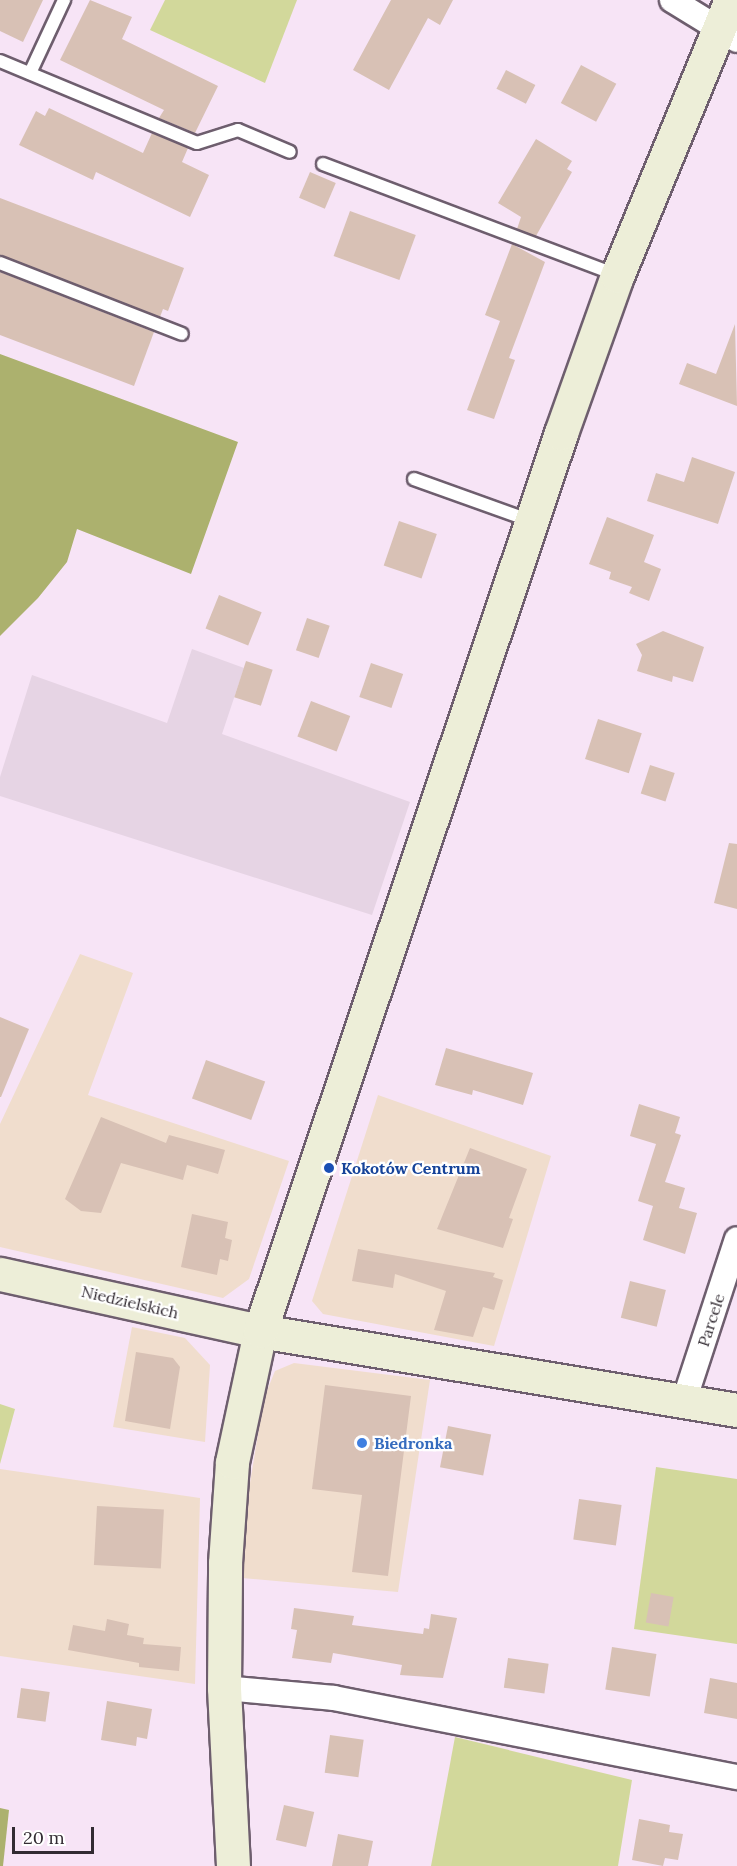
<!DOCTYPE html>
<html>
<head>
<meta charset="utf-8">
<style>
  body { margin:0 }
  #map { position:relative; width:737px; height:1866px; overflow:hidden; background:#f7e4f6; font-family:Lora,serif }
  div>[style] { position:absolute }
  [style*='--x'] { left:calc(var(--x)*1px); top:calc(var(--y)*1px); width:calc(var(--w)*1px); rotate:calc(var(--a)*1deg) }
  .commercial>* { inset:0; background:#f0ddcd }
  .industrial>* { inset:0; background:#e6d4e4 }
  .green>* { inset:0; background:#d2d89b }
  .forest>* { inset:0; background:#acb16e }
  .building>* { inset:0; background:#d8c1b5; transform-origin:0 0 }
  .roads { filter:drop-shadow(2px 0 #6e5e6e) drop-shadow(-2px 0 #6e5e6e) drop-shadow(0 2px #6e5e6e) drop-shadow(0 -2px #6e5e6e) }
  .lane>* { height:12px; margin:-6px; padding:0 6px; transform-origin:6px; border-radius:6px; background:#fff }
  .street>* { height:24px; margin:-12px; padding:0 12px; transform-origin:12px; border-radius:12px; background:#fff }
  .secondary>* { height:33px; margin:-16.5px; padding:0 16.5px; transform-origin:16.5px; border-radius:16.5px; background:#edeed8 }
  .dots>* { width:16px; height:16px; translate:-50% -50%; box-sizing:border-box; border:3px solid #fff; border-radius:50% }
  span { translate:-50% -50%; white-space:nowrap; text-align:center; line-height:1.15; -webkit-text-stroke:4.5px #fff; paint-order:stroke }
  .transit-label { font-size:16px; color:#164399; font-weight:700 }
  .left { translate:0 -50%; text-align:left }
  .street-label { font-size:16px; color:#322b32 }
  .shop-label { font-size:16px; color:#366cbe; font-weight:700 }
  .scale { position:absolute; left:12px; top:1827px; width:82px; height:27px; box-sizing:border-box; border:3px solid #322b32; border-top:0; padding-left:8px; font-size:18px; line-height:21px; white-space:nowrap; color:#322b32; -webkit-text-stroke:4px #fff; paint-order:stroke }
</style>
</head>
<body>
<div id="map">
  <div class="commercial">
    <i style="clip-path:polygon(80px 954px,133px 973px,88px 1095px,289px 1161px,249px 1279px,223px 1298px,0 1247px,0 1124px)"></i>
    <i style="clip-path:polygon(378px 1095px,551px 1156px,494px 1346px,323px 1314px,312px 1301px)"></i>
    <i style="clip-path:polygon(132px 1327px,185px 1338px,210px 1365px,205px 1442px,113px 1427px)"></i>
    <i style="clip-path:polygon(294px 1363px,430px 1380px,398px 1592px,242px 1578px,247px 1501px,264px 1398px,275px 1371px)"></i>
    <i style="clip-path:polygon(0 1469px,200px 1498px,195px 1684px,0 1656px)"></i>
  </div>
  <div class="industrial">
    <i style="clip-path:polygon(192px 649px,244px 668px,222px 734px,410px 802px,372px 915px,0 796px,0 777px,32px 675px,167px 723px)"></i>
  </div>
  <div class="green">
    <i style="clip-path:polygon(165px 0,297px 0,265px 83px,150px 30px)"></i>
    <i style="clip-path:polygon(0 1404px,15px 1409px,0 1464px)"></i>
    <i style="clip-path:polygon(656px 1467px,737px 1479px,737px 1644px,634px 1629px)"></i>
    <i style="clip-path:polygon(455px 1737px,632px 1780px,618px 1866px,431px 1866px)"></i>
  </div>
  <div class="forest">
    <i style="clip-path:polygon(0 354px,238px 442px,191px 574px,77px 529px,67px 562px,38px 598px,0 636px)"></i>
    <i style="clip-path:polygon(0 1808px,9px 1810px,3px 1866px,0 1866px)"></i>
  </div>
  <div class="building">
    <i style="clip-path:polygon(0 0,43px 0,23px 42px,0 31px)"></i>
    <i style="clip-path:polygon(90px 0,132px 17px,122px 39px,218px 86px,195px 133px,159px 118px,164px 110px,60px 60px)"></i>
    <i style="clip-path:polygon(391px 0,453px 0,440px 25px,428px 18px,389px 90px,353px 70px)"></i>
    <i style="left:581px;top:65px;width:40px;height:43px;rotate:28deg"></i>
    <i style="left:506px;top:70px;width:33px;height:21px;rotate:27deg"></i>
    <i style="clip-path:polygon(49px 108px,143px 153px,152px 133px,188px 148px,182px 162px,209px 175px,190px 217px,96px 172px,93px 180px,19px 145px,36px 111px,45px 116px)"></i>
    <i style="clip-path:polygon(536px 139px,572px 161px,567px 169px,572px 172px,536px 236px,517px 229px,521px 217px,498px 203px)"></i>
    <i style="left:310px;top:172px;width:28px;height:28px;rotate:23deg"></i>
    <i style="clip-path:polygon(0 198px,184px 268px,168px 311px,163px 309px,160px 317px,0 255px)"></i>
    <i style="left:350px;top:211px;width:70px;height:48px;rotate:20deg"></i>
    <i style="clip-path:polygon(512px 244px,545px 262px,509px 358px,515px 360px,494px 419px,467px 410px,500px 321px,485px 315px)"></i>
    <i style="clip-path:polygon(0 272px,154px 332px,134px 386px,0 335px)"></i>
    <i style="clip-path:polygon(735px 324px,737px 406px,679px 384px,687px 363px,716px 374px)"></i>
    <i style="clip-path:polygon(692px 457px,735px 472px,718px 524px,647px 501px,656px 473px,684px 482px)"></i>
    <i style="clip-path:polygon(607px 517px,654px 535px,644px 562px,661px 569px,649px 601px,629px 593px,632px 587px,609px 579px,611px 572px,589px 564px)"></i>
    <i style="left:399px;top:521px;width:40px;height:47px;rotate:19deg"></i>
    <i style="left:219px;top:595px;width:46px;height:36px;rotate:22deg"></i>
    <i style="left:307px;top:618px;width:24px;height:34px;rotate:19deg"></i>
    <i style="clip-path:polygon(663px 631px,704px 647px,693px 682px,673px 676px,672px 682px,637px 671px,642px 655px,636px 644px)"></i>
    <i style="left:246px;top:661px;width:28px;height:38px;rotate:18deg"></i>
    <i style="left:371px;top:663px;width:34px;height:36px;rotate:19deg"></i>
    <i style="left:311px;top:701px;width:42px;height:38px;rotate:21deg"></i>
    <i style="left:598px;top:719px;width:46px;height:42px;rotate:18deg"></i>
    <i style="left:650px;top:765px;width:26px;height:30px;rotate:18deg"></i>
    <i style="clip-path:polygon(729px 843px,737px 844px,737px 909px,714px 903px)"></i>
    <i style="clip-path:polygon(0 1017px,29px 1029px,1px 1097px,0 1097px)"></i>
    <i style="clip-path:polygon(446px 1048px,533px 1073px,523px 1105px,473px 1090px,472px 1095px,435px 1085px)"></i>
    <i style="left:206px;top:1060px;width:63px;height:41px;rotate:20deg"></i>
    <i style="clip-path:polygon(639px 1104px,680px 1117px,675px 1133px,681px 1135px,665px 1182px,685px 1188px,679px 1208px,697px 1213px,685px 1254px,643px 1240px,653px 1206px,638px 1201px,656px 1144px,630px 1136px)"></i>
    <i style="clip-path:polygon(101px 1117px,166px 1143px,169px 1135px,225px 1150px,218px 1174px,187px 1165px,183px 1180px,121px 1163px,101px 1213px,81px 1211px,65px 1199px)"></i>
    <i style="clip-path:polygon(470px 1148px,527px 1169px,509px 1218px,513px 1219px,503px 1248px,437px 1229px)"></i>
    <i style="clip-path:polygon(192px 1214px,228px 1222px,225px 1238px,232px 1240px,228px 1261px,220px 1259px,217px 1275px,181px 1267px)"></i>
    <i style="clip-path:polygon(358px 1249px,495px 1273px,493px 1277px,503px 1280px,494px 1310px,483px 1307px,473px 1337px,434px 1330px,446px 1291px,395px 1274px,393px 1288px,352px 1281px)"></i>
    <i style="left:630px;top:1281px;width:37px;height:38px;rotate:14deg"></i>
    <i style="clip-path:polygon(136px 1352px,173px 1358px,180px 1367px,170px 1429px,125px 1421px)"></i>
    <i style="clip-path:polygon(325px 1385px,411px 1396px,388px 1576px,352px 1572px,362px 1495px,312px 1489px)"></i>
    <i style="left:448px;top:1426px;width:44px;height:42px;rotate:11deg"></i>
    <i style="left:579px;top:1499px;width:43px;height:41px;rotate:8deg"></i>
    <i style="left:97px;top:1506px;width:67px;height:59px;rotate:3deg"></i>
    <i style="left:651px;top:1593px;width:23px;height:30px;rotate:10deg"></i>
    <i style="clip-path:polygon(294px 1608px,354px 1616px,352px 1625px,423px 1634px,424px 1628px,429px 1629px,431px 1614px,457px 1618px,443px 1678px,400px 1675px,402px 1665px,333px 1653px,331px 1663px,292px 1658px,297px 1630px,291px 1629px)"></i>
    <i style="clip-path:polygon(107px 1619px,129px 1624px,127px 1635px,144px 1638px,143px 1644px,181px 1647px,179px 1671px,139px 1667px,139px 1663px,68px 1650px,73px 1625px,105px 1631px)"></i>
    <i style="left:612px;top:1647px;width:45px;height:43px;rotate:9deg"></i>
    <i style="left:508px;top:1658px;width:41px;height:30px;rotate:8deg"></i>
    <i style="clip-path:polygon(710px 1678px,737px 1683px,737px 1719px,704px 1713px)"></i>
    <i style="left:21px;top:1688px;width:29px;height:30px;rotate:8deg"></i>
    <i style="clip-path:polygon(107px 1701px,152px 1709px,147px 1739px,137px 1737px,136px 1746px,101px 1740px)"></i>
    <i style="left:330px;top:1735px;width:34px;height:38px;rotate:8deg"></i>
    <i style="left:284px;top:1805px;width:31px;height:36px;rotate:13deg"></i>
    <i style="clip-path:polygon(639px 1819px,670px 1825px,669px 1832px,683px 1834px,678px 1860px,665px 1858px,663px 1866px,632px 1860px)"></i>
    <i style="clip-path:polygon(338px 1834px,373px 1841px,368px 1866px,332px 1866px)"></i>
  </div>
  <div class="roads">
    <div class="lane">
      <i style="--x:0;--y:61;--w:213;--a:22.6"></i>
      <i style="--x:197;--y:143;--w:43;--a:-17.6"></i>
      <i style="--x:238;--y:130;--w:56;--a:22.9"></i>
      <i style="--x:30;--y:73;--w:81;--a:-65"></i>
      <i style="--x:323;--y:164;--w:313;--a:20.7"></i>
      <i style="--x:0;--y:263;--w:195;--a:21.3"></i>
      <i style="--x:414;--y:479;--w:124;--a:19.7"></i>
    </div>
    <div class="street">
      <i style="--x:672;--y:0;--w:76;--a:31.6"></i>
      <i style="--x:684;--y:1401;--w:170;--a:-71.9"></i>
      <i style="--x:224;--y:1688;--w:110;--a:5.2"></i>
      <i style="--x:334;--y:1698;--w:411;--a:11.1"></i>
    </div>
    <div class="secondary">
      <i style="--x:0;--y:1274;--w:266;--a:12.4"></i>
      <i style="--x:260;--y:1331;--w:483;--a:9.4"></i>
      <i style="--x:233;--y:1866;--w:178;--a:-92.9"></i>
      <i style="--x:224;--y:1688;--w:125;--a:-89.5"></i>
      <i style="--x:225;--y:1563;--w:101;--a:-86"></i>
      <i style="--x:232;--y:1462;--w:134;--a:-77.9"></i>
      <i style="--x:260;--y:1331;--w:947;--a:-71.47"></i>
      <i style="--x:561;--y:433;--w:167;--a:-70.4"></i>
      <i style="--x:617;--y:276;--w:299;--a:-67.6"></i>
    </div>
  </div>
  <div class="dots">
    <i style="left:329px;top:1168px;background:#1a4fb4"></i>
    <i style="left:362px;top:1443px;background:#3f7fe0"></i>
  </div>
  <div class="transit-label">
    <span class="left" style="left:341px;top:1168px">Kokotów Centrum</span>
  </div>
  <div class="street-label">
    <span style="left:130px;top:1302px;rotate:13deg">Niedzielskich</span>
    <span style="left:711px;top:1320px;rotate:-72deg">Parcele</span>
  </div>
  <div class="shop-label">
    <span class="left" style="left:374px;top:1443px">Biedronka</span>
  </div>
  <div class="scale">20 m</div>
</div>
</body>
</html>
